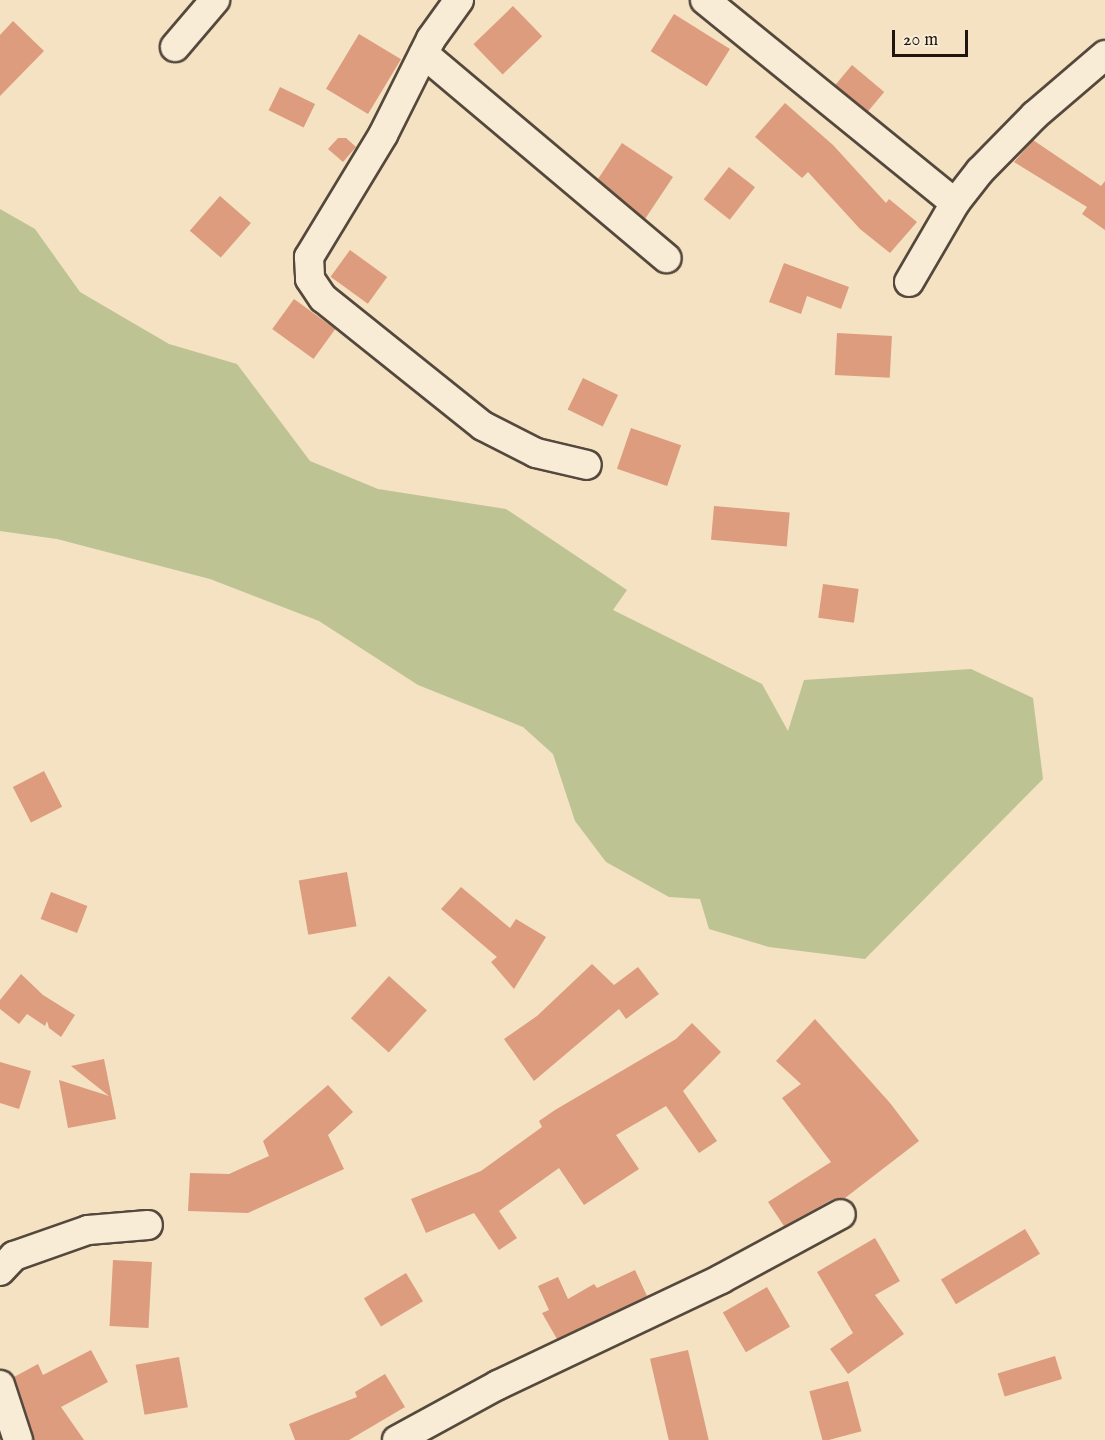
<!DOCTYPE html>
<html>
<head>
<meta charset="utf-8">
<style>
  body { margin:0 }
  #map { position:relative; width:1105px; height:1440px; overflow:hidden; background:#f4e2c2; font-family:"IM FELL English",serif }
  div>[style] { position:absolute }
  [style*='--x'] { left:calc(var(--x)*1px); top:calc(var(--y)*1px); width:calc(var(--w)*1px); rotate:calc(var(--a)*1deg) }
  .green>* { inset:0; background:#bdc392 }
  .building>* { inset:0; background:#dc9c7d; transform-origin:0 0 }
  .roads { filter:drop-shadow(2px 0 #55483c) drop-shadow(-2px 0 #55483c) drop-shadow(0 2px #55483c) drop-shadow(0 -2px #55483c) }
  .street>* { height:28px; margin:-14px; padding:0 14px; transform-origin:14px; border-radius:14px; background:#f8ecd7 }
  span { translate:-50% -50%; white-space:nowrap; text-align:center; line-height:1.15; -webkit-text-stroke:4.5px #f8ecd7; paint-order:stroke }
  .scale { position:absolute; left:892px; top:30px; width:76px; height:27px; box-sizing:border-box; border:3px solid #20140f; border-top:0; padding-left:8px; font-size:18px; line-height:21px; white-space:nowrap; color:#20140f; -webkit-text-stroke:4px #f8ecd7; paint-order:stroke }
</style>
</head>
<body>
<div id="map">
  <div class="green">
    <i style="clip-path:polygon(0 209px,35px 229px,80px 292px,169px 344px,237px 364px,310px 461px,378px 489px,506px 509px,627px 590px,613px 610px,762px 684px,788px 731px,804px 680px,971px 669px,1033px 698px,1043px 779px,865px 959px,769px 947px,709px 929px,700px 899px,669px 897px,606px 862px,575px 821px,553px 754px,523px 727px,418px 685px,319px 621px,210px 579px,57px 539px,0 531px)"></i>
  </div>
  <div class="building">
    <i style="left:513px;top:6px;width:42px;height:55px;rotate:46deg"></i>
    <i style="left:674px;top:14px;width:66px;height:44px;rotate:32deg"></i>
    <i style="clip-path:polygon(13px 21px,44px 51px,0 96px,0 35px)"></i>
    <i style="left:359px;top:34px;width:49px;height:64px;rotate:31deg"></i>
    <i style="left:852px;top:65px;width:42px;height:26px;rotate:40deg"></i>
    <i style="left:280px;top:87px;width:39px;height:26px;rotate:26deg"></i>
    <i style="clip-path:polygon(785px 103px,833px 145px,886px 203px,889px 199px,917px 222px,890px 253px,860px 229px,808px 172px,802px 178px,755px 137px)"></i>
    <i style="clip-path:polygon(338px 138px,346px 138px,356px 147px,343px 162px,328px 149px)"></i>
    <i style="clip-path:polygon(1033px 140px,1101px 186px,1105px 181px,1105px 230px,1082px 214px,1087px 207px,1014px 162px)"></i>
    <i style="clip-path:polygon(622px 143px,673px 177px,645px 219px,598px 179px)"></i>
    <i style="left:729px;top:167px;width:33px;height:41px;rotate:38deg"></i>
    <i style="left:220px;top:196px;width:41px;height:46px;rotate:41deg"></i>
    <i style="left:350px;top:250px;width:46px;height:33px;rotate:36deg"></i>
    <i style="clip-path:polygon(784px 263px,849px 287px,841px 309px,807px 296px,801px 314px,769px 302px)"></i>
    <i style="left:294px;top:299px;width:51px;height:37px;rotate:36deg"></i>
    <i style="left:837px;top:333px;width:55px;height:42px;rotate:3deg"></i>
    <i style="left:583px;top:378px;width:39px;height:35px;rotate:26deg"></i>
    <i style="left:631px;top:428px;width:53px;height:43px;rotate:19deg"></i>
    <i style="left:714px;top:506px;width:76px;height:34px;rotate:5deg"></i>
    <i style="left:823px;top:584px;width:36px;height:34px;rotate:8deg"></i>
    <i style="left:44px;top:771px;width:40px;height:35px;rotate:63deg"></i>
    <i style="left:347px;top:872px;width:55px;height:49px;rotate:80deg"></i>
    <i style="clip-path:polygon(461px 887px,510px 928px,516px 919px,546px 937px,514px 989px,491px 962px,497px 957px,441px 909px)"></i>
    <i style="left:51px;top:892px;width:39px;height:29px;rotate:21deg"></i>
    <i style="clip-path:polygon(592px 964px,614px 985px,638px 967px,659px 994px,626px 1019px,619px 1009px,534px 1081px,504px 1039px,537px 1016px)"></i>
    <i style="clip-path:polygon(21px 974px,43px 995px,75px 1015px,61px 1037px,49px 1028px,47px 1021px,45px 1026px,27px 1014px,19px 1024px,0 1009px,0 1000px)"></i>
    <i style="left:389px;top:976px;width:51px;height:57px;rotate:42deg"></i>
    <i style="clip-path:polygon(815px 1019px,890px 1103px,919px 1141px,845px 1198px,833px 1199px,784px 1226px,768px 1202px,831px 1162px,782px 1098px,801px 1084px,776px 1061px)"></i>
    <i style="clip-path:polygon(692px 1023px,721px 1052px,683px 1091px,717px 1141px,699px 1153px,666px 1106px,616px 1135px,639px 1169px,584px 1205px,559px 1168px,499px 1211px,517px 1238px,499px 1250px,474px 1213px,426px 1233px,411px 1199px,481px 1171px,542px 1127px,539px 1121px,555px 1110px,676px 1039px)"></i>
    <i style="clip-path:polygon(104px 1059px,116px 1119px,68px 1128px,59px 1080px,109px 1096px,71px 1066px)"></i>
    <i style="clip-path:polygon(0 1062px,31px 1071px,19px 1109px,0 1103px)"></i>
    <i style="clip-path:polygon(328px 1085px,353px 1112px,328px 1135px,344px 1169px,248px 1213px,188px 1211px,190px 1173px,229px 1174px,269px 1156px,263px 1141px)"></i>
    <i style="left:1025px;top:1229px;width:29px;height:98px;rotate:59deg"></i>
    <i style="clip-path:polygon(875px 1238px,900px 1281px,875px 1295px,904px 1334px,848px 1374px,830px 1349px,853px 1333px,817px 1272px)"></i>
    <i style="left:113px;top:1260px;width:39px;height:66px;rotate:3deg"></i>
    <i style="clip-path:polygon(635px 1270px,647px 1296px,557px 1339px,542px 1313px,549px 1310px,538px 1286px,558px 1277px,568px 1299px,594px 1284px,597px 1288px)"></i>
    <i style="left:406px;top:1273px;width:33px;height:49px;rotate:59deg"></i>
    <i style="left:767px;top:1287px;width:46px;height:51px;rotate:60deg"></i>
    <i style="clip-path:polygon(91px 1350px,108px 1382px,61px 1407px,84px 1440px,34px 1440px,14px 1377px,38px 1364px,43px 1375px)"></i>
    <i style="left:688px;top:1350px;width:92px;height:39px;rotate:77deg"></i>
    <i style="left:1055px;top:1356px;width:24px;height:60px;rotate:73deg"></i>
    <i style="left:179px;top:1357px;width:51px;height:44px;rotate:80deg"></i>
    <i style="clip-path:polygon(385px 1374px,405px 1407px,349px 1440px,295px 1440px,289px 1424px,357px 1397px,355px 1392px)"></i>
    <i style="left:848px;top:1381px;width:52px;height:40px;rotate:75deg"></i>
  </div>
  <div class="roads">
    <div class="street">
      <i style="--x:459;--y:0;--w:48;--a:125.7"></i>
      <i style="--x:431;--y:39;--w:107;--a:116.6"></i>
      <i style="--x:383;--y:135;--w:143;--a:121.2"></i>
      <i style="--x:309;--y:257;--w:22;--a:87"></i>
      <i style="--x:310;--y:279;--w:23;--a:56"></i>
      <i style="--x:323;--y:298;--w:205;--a:38.7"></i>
      <i style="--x:483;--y:426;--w:59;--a:27"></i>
      <i style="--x:536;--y:453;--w:52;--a:13.2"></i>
      <i style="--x:705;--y:0;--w:322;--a:39.1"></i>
      <i style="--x:175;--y:47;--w:62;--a:-49.6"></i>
      <i style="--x:424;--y:54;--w:317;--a:40.1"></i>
      <i style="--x:909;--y:282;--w:91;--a:-59.8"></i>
      <i style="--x:955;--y:203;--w:41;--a:-52"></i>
      <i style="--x:980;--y:171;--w:78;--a:-45.5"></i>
      <i style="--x:1035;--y:115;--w:92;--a:-40.6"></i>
      <i style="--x:0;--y:1271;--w:21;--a:-47"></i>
      <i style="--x:14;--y:1256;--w:78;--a:-19.4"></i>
      <i style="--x:88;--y:1230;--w:60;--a:-4.8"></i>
      <i style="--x:0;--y:1385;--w:58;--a:71.9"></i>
      <i style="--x:397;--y:1440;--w:115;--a:-28.6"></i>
      <i style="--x:498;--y:1385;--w:247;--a:-25.4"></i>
      <i style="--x:721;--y:1279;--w:136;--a:-28.4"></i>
    </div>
  </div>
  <div class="scale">20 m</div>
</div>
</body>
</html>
